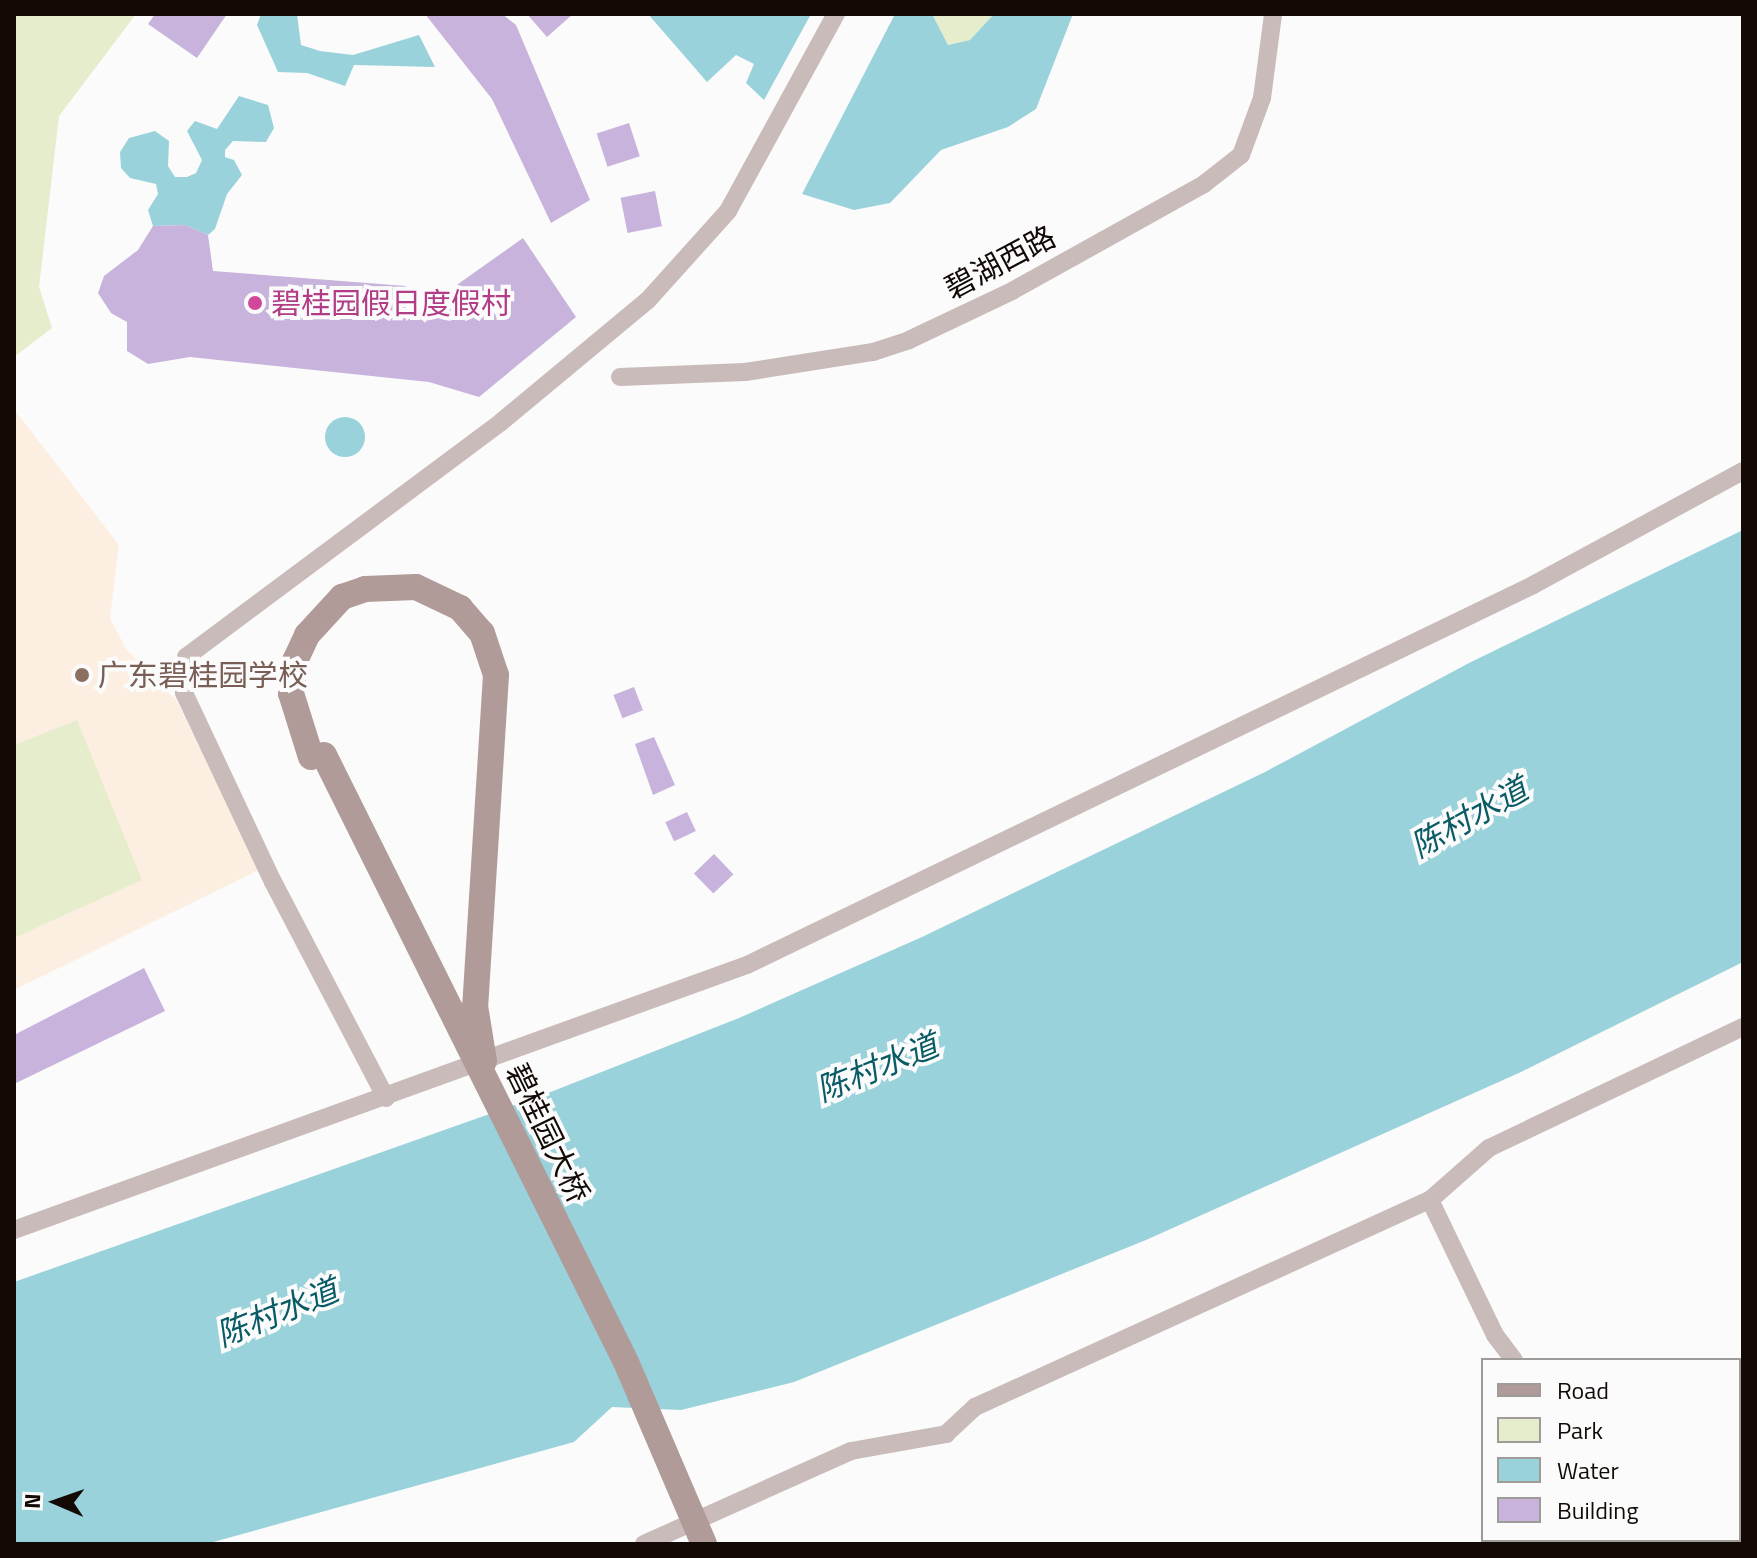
<!DOCTYPE html>
<html>
<head>
<meta charset="utf-8">
<style>
  body { margin:0 }
  #map { position:relative; width:1757px; height:1558px; overflow:hidden; background:#fbfbfb; font-family:"Titillium Web","Noto Sans SC",sans-serif }
  div>[style] { position:absolute }
  [style*='--x'] { left:calc(var(--x)*1px); top:calc(var(--y)*1px); width:calc(var(--w)*1px); rotate:calc(var(--a)*1deg) }
  .education>* { inset:0; background:#fcefe1 }
  .green>* { inset:0; background:#e5edcd }
  .water>* { inset:0; background:#99d2db }
  .round { border-radius:50% }
  .building>* { inset:0; background:#c8b3dc; transform-origin:0 0 }
  .street>* { height:18px; margin:-9px; padding:0 9px; transform-origin:9px; border-radius:9px; background:#c9bbb9 }
  .secondary>* { height:26px; margin:-13px; padding:0 13px; transform-origin:13px; border-radius:13px; background:#b09b99 }
  .secondary-bridge>* { height:26px; margin:-13px; padding:0 13px; transform-origin:13px; border-radius:13px; background:#b09b99 }
  .dots>* { width:22px; height:22px; translate:-50% -50%; box-sizing:border-box; border:4px solid #fbfbfb; border-radius:50% }
  span { translate:-50% -50%; white-space:nowrap; text-align:center; line-height:1.15; -webkit-text-stroke:8px #fbfbfb; paint-order:stroke }
  .street-label { font-size:30px; color:#130a06 }
  .hotel-label { font-size:30px; color:#b23c85 }
  .left { translate:0 -50%; text-align:left }
  .education-label { font-size:30px; color:#785e54 }
  .water-label { font-size:32px; color:#095c66; font-style:italic }
  .frame { position:absolute; inset:0; border:16px solid #130a06; pointer-events:none }
  .legend { position:absolute; left:1481px; top:1358px; width:260px; height:184px; box-sizing:border-box; background:#fbfbfb; border:2px solid #9e9b99; margin:0; padding:10px 14px; list-style:none; font-size:24px; color:#130a06 }
  .legend li { display:flex; align-items:center; gap:16px; height:40px }
  .legend b { width:40px; border:2px solid #9e9b99 }
  .north { position:absolute; left:16px; top:1462px; width:80px; height:80px; -webkit-text-stroke:6px #fbfbfb; paint-order:stroke; rotate:272deg; font-size:22px; font-weight:700; line-height:32px; text-align:center; color:#130a06 }
  .north::after { content:''; display:block; margin:auto; width:28px; height:36px; background:#130a06; clip-path:polygon(50% 0,100% 100%,50% 72%,0 100%) }
</style>
</head>
<body>
<div id="map">
  <div class="education">
    <i style="clip-path:polygon(14px 409px,119px 545px,110px 618px,126px 649px,176px 700px,261px 869px,14px 990px)"></i>
  </div>
  <div class="green">
    <i style="clip-path:polygon(14px 14px,136px 14px,59px 116px,39px 287px,52px 328px,14px 357px)"></i>
    <i style="clip-path:polygon(932px 14px,994px 14px,970px 40px,948px 45px)"></i>
    <i style="clip-path:polygon(77px 720px,142px 880px,14px 938px,14px 745px)"></i>
  </div>
  <div class="water">
    <i style="clip-path:polygon(261px 14px,297px 14px,301px 45px,320px 51px,353px 55px,419px 35px,435px 67px,354px 65px,345px 86px,307px 73px,278px 72px,257px 25px)"></i>
    <i style="clip-path:polygon(648px 14px,811px 14px,764px 100px,746px 83px,754px 64px,736px 55px,707px 82px)"></i>
    <i style="clip-path:polygon(895px 14px,932px 14px,948px 45px,970px 40px,994px 14px,1073px 14px,1036px 109px,1008px 127px,941px 150px,890px 203px,854px 210px,802px 194px)"></i>
    <i style="clip-path:polygon(239px 96px,268px 105px,274px 128px,266px 142px,233px 141px,225px 150px,225px 157px,234px 160px,242px 175px,227px 194px,215px 229px,208px 235px,185px 225px,153px 226px,148px 210px,158px 194px,156px 184px,130px 178px,121px 168px,120px 152px,129px 138px,155px 131px,169px 141px,168px 166px,175px 177px,187px 177px,196px 173px,202px 160px,187px 131px,195px 121px,217px 129px)"></i>
    <i class="round" style="left:325px;top:417px;width:40px;height:40px"></i>
    <i style="clip-path:polygon(1743px 530px,1743px 962px,1521px 1072px,1146px 1240px,794px 1382px,681px 1410px,612px 1407px,574px 1442px,206px 1544px,14px 1544px,14px 1282px,543px 1095px,739px 1018px,922px 937px,1265px 772px,1469px 663px)"></i>
  </div>
  <div class="building">
    <i style="clip-path:polygon(155px 14px,227px 14px,197px 58px,148px 24px)"></i>
    <i style="clip-path:polygon(425px 14px,502px 14px,516px 25px,590px 200px,551px 223px,492px 99px)"></i>
    <i style="clip-path:polygon(527px 14px,573px 14px,547px 37px)"></i>
    <i style="left:629px;top:123px;width:35px;height:34px;rotate:72deg"></i>
    <i style="left:655px;top:191px;width:36px;height:35px;rotate:79deg"></i>
    <i style="clip-path:polygon(185px 225px,208px 235px,213px 271px,406px 286px,406px 321px,523px 238px,576px 317px,479px 397px,429px 382px,190px 357px,148px 364px,127px 351px,127px 322px,111px 313px,98px 293px,104px 276px,138px 250px,153px 226px)"></i>
    <i style="left:634px;top:687px;width:25px;height:22px;rotate:69deg"></i>
    <i style="clip-path:polygon(654px 737px,675px 785px,653px 795px,635px 744px)"></i>
    <i style="left:687px;top:812px;width:21px;height:24px;rotate:65deg"></i>
    <i style="left:714px;top:854px;width:28px;height:28px;rotate:46deg"></i>
    <i style="clip-path:polygon(144px 968px,165px 1011px,14px 1084px,14px 1035px)"></i>
  </div>
  <div class="street">
    <i style="--x:620;--y:377;--w:125;--a:-2.3"></i>
    <i style="--x:745;--y:372;--w:130;--a:-8.9"></i>
    <i style="--x:873;--y:352;--w:38;--a:-18"></i>
    <i style="--x:909;--y:340;--w:114;--a:-25.4"></i>
    <i style="--x:1012;--y:291;--w:220;--a:-29.1"></i>
    <i style="--x:1204;--y:184;--w:47;--a:-38.1"></i>
    <i style="--x:1241;--y:155;--w:61;--a:-69.8"></i>
    <i style="--x:1262;--y:98;--w:85;--a:-82.5"></i>
    <i style="--x:386;--y:1098;--w:244;--a:-117.6"></i>
    <i style="--x:273;--y:882;--w:209;--a:-115.2"></i>
    <i style="--x:184;--y:693;--w:36;--a:-87"></i>
    <i style="--x:186;--y:657;--w:393;--a:-36.7"></i>
    <i style="--x:501;--y:422;--w:191;--a:-39.7"></i>
    <i style="--x:648;--y:300;--w:120;--a:-48"></i>
    <i style="--x:728;--y:211;--w:225;--a:-61.3"></i>
    <i style="--x:1430;--y:1200;--w:150;--a:64.3"></i>
    <i style="--x:1495;--y:1335;--w:31;--a:53"></i>
    <i style="--x:14;--y:1230;--w:779;--a:-19.88"></i>
    <i style="--x:747;--y:965;--w:873;--a:-25.8"></i>
    <i style="--x:1533;--y:585;--w:239;--a:-28.5"></i>
    <i style="--x:644;--y:1544;--w:227;--a:-24.2"></i>
    <i style="--x:851;--y:1451;--w:97;--a:-10.1"></i>
    <i style="--x:946;--y:1434;--w:40;--a:-43"></i>
    <i style="--x:975;--y:1407;--w:500;--a:-24.5"></i>
    <i style="--x:1430;--y:1200;--w:79;--a:-41.4"></i>
    <i style="--x:1489;--y:1148;--w:281;--a:-25.5"></i>
    <i style="--x:1664;--y:1544;--w:4;--a:-76"></i>
  </div>
  <div class="secondary">
    <i style="--x:311;--y:757;--w:67;--a:-107.4"></i>
    <i style="--x:291;--y:693;--w:32;--a:-83"></i>
    <i style="--x:295;--y:661;--w:29;--a:-65"></i>
    <i style="--x:307;--y:635;--w:52;--a:-47.4"></i>
    <i style="--x:342;--y:597;--w:24;--a:-19"></i>
    <i style="--x:365;--y:589;--w:51;--a:-2.2"></i>
    <i style="--x:416;--y:587;--w:49;--a:25.5"></i>
    <i style="--x:460;--y:608;--w:33;--a:49"></i>
    <i style="--x:482;--y:633;--w:44;--a:71.6"></i>
    <i style="--x:496;--y:675;--w:332;--a:93.6"></i>
    <i style="--x:475;--y:1006;--w:56;--a:80.7"></i>
  </div>
  <div class="secondary-bridge">
    <i style="--x:324;--y:755;--w:678;--a:63.55"></i>
    <i style="--x:626;--y:1362;--w:198;--a:66.8"></i>
  </div>
  <div class="dots">
    <i style="left:255px;top:303px;background:#d1479c"></i>
    <i style="left:82px;top:675px;background:#8d6e63"></i>
  </div>
  <div class="street-label">
    <span style="left:1000px;top:262px;rotate:-28deg">碧湖西路</span>
    <span style="left:548px;top:1133px;rotate:64deg">碧桂园大桥</span>
  </div>
  <div class="hotel-label">
    <span class="left" style="left:271px;top:303px">碧桂园假日度假村</span>
  </div>
  <div class="education-label">
    <span class="left" style="left:98px;top:675px">广东碧桂园学校</span>
  </div>
  <div class="water-label">
    <span style="left:1469px;top:817px;rotate:-29deg">陈村水道</span>
    <span style="left:877px;top:1067px;rotate:-22deg">陈村水道</span>
    <span style="left:277px;top:1312px;rotate:-22deg">陈村水道</span>
  </div>
  <div class="frame"></div>
  <ul class="legend">
  <li><b style="height:10px;background:#b09b99"></b>Road</li>
  <li><b style="height:22px;background:#e5edcd"></b>Park</li>
  <li><b style="height:22px;background:#99d2db"></b>Water</li>
  <li><b style="height:22px;background:#c8b3dc"></b>Building</li>
  </ul>
  <div class="north">N</div>
</div>
</body>
</html>
